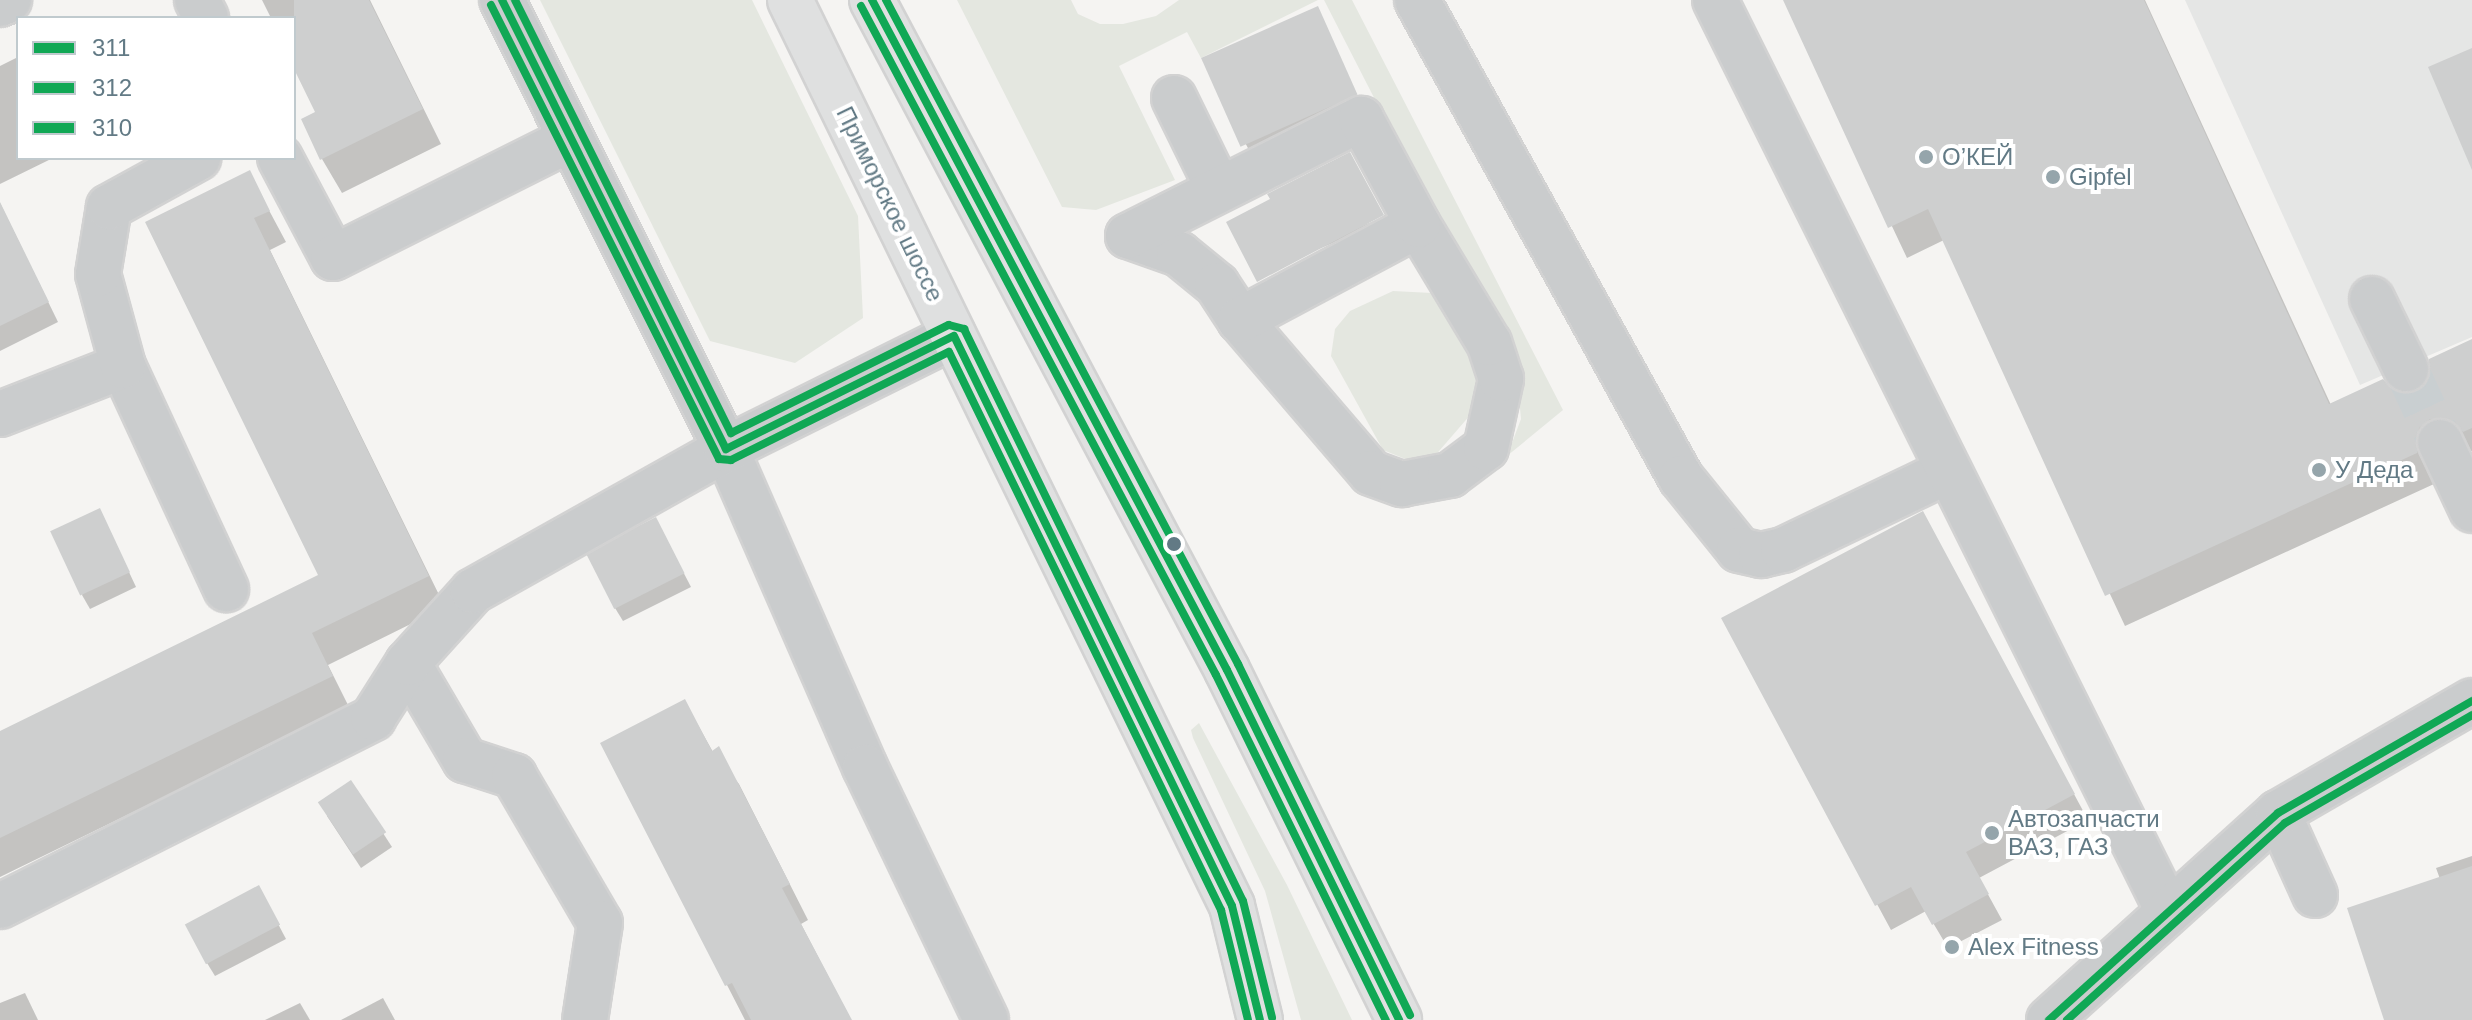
<!DOCTYPE html>
<html>
<head>
<meta charset="utf-8">
<style>
  body { margin:0 }
  #map { position:relative; width:2472px; height:1020px; overflow:hidden; background:#f5f4f2; font-family:Helvetica,sans-serif }
  div>[style] { position:absolute }
  [style*='--x'] { left:calc(var(--x)*1px); top:calc(var(--y)*1px); width:calc(var(--w)*1px); rotate:calc(var(--a)*1deg) }
  .built>* { inset:0; background:#e5e6e5 }
  .green>* { inset:0; background:#e4e7e0 }
  .shadow>* { inset:0; background:#0003; transform-origin:0 0 }
  .building>* { inset:0; background:#cecfcf; transform-origin:0 0 }
  .minor-tunnel>* { height:44px; margin-top:-22px; transform-origin:0; background:repeating-linear-gradient(90deg,#c9cfd1 0 44px,transparent 0 66px) }
  .roads { filter:drop-shadow(2px 0 #d2d2d2) drop-shadow(-2px 0 #d2d2d2) drop-shadow(0 2px #d2d2d2) drop-shadow(0 -2px #d2d2d2) }
  .minor>* { height:44px; margin:-22px; padding:0 22px; transform-origin:22px; border-radius:22px; background:#cacccd }
  .highway>* { height:44px; margin:-22px; padding:0 22px; transform-origin:22px; border-radius:22px; background:#dfe0e0 }
  .bus-1>* { height:8px; margin:-4px; padding:0 4px; transform-origin:4px; border-radius:4px; background:#10a855 }
  .bus-2>* { height:8px; margin:-4px; padding:0 4px; transform-origin:4px; border-radius:4px; background:#10a855 }
  .bus-3>* { height:8px; margin:-4px; padding:0 4px; transform-origin:4px; border-radius:4px; background:#10a855 }
  .dots>* { width:22px; height:22px; translate:-50% -50%; box-sizing:border-box; border:4px solid #fff; border-radius:50% }
  span { translate:-50% -50%; white-space:nowrap; text-align:center; line-height:1.15; -webkit-text-stroke:8px #fff; paint-order:stroke }
  .poi-label { font-size:24px; color:#627a85 }
  .left { translate:0 -50%; text-align:left }
  .street-label { font-size:24px; color:#627a85 }
  .legend { position:absolute; left:16px; top:16px; width:280px; height:144px; box-sizing:border-box; background:#fff; border:2px solid #c0cace; margin:0; padding:10px 14px; list-style:none; font-size:24px; color:#627a85 }
  .legend li { display:flex; align-items:center; gap:16px; height:40px }
  .legend b { width:40px; border:2px solid #c0cace }
</style>
</head>
<body>
<div id="map">
  <div class="built">
    <i style="clip-path:polygon(2185px 0,2472px 0,2472px 337px,2360px 385px)"></i>
  </div>
  <div class="green">
    <i style="clip-path:polygon(540px 0,752px 0,858px 216px,863px 318px,795px 363px,710px 341px)"></i>
    <i style="clip-path:polygon(957px 0,1071px 0,1078px 14px,1100px 24px,1123px 24px,1156px 16px,1179px 0,1318px 0,1201px 58px,1187px 32px,1119px 66px,1175px 180px,1096px 210px,1062px 207px)"></i>
    <i style="clip-path:polygon(1324px 0,1352px 0,1563px 410px,1507px 456px,1521px 419px,1517px 377px)"></i>
    <i style="clip-path:polygon(1393px 291px,1432px 293px,1463px 342px,1479px 381px,1478px 406px,1433px 458px,1408px 460px,1383px 450px,1331px 356px,1335px 329px,1350px 311px)"></i>
    <i style="clip-path:polygon(1199px 723px,1287px 885px,1352px 1020px,1301px 1020px,1265px 891px,1193px 738px,1191px 730px)"></i>
  </div>
  <div class="shadow">
    <i style="clip-path:polygon(262px 0,370px 0,441px 144px,342px 193px,322px 159px,318px 113px,294px 65px,294px 18px,271px 18px)"></i>
    <i style="clip-path:polygon(1785px 0,2145px 0,2331px 405px,2392px 392px,2417px 394px,2472px 341px,2472px 451px,2448px 449px,2436px 460px,2434px 484px,2125px 626px,1944px 240px,1907px 258px)"></i>
    <i style="clip-path:polygon(1324px 21px,1362px 108px,1254px 160px,1205px 64px)"></i>
    <i style="clip-path:polygon(18px 57px,18px 158px,53px 158px,0 184px,0 66px)"></i>
    <i style="clip-path:polygon(249px 173px,286px 242px,270px 250px,445px 607px,328px 665px,349px 707px,0 877px,0 733px,321px 576px,148px 223px)"></i>
    <i style="clip-path:polygon(0 203px,58px 322px,0 351px)"></i>
    <i style="left:1384px;top:217px;width:5px;height:140px;rotate:68deg"></i>
    <i style="clip-path:polygon(107px 525px,136px 587px,90px 609px,82px 595px)"></i>
    <i style="clip-path:polygon(663px 533px,691px 587px,623px 621px,615px 608px)"></i>
    <i style="clip-path:polygon(1936px 538px,2088px 820px,1979px 878px,2002px 920px,1948px 948px,1926px 911px,1891px 930px,1723px 619px)"></i>
    <i style="clip-path:polygon(685px 702px,713px 752px,739px 784px,808px 920px,801px 924px,851px 1020px,745px 1020px,603px 744px)"></i>
    <i style="clip-path:polygon(350px 782px,392px 847px,361px 868px,327px 816px)"></i>
    <i style="clip-path:polygon(2472px 856px,2472px 1020px,2386px 1020px,2440px 879px,2436px 868px)"></i>
    <i style="clip-path:polygon(266px 901px,286px 939px,215px 976px,207px 963px)"></i>
    <i style="clip-path:polygon(25px 993px,38px 1020px,0 1020px,0 1003px)"></i>
    <i style="clip-path:polygon(383px 998px,395px 1020px,341px 1020px)"></i>
    <i style="clip-path:polygon(300px 1003px,310px 1020px,265px 1020px)"></i>
  </div>
  <div class="building">
    <i style="clip-path:polygon(294px 0,369px 0,423px 109px,320px 160px,301px 119px,315px 112px,294px 69px)"></i>
    <i style="clip-path:polygon(1783px 0,2144px 0,2329px 404px,2383px 379px,2393px 390px,2416px 392px,2427px 382px,2429px 359px,2472px 339px,2472px 428px,2463px 432px,2454px 421px,2430px 419px,2419px 428px,2417px 453px,2105px 596px,1928px 209px,1888px 228px)"></i>
    <i style="left:1318px;top:6px;width:97px;height:128px;rotate:66deg"></i>
    <i style="clip-path:polygon(2472px 48px,2472px 170px,2428px 67px)"></i>
    <i style="clip-path:polygon(1350px 152px,1384px 215px,1257px 282px,1226px 222px,1270px 199px,1267px 194px)"></i>
    <i style="clip-path:polygon(250px 170px,270px 211px,254px 218px,429px 576px,312px 633px,333px 676px,0 838px,0 731px,318px 575px,145px 222px)"></i>
    <i style="clip-path:polygon(0 202px,49px 302px,0 326px)"></i>
    <i style="left:100px;top:508px;width:71px;height:55px;rotate:65deg"></i>
    <i style="clip-path:polygon(1923px 511px,2075px 794px,1966px 852px,1989px 894px,1932px 925px,1911px 887px,1875px 906px,1721px 618px)"></i>
    <i style="left:656px;top:517px;width:63px;height:79px;rotate:63deg"></i>
    <i style="clip-path:polygon(685px 699px,712px 751px,719px 746px,790px 884px,782px 888px,852px 1020px,751px 1020px,732px 983px,725px 986px,600px 743px)"></i>
    <i style="left:351px;top:780px;width:63px;height:40px;rotate:56deg"></i>
    <i style="clip-path:polygon(2472px 866px,2472px 1020px,2384px 1020px,2347px 908px)"></i>
    <i style="left:259px;top:885px;width:45px;height:84px;rotate:62deg"></i>
  </div>
  <div class="minor-tunnel">
    <i style="--x:2406;--y:369;--w:81;--a:65"></i>
  </div>
  <div class="roads">
    <div class="minor">
      <i style="--x:197;--y:0;--w:20;--a:63"></i>
      <i style="--x:502;--y:0;--w:502;--a:63.49"></i>
      <i style="--x:726;--y:449;--w:347;--a:66.4"></i>
      <i style="--x:865;--y:767;--w:280;--a:64.4"></i>
      <i style="--x:1417;--y:0;--w:546;--a:61.09"></i>
      <i style="--x:1681;--y:478;--w:92;--a:51.1"></i>
      <i style="--x:1739;--y:550;--w:23;--a:13"></i>
      <i style="--x:1761;--y:555;--w:23;--a:-13"></i>
      <i style="--x:1783;--y:550;--w:183;--a:-25.6"></i>
      <i style="--x:1715;--y:0;--w:1017;--a:63.56"></i>
      <i style="--x:0;--y:4;--w:10;--a:-24"></i>
      <i style="--x:1174;--y:98;--w:102;--a:63.9"></i>
      <i style="--x:280;--y:158;--w:113;--a:62.1"></i>
      <i style="--x:333;--y:258;--w:266;--a:-26.6"></i>
      <i style="--x:1128;--y:236;--w:54;--a:19.4"></i>
      <i style="--x:1179;--y:254;--w:49;--a:39.2"></i>
      <i style="--x:1217;--y:285;--w:42;--a:56.7"></i>
      <i style="--x:1240;--y:320;--w:201;--a:49.4"></i>
      <i style="--x:1371;--y:473;--w:33;--a:20"></i>
      <i style="--x:1402;--y:484;--w:49;--a:-10.6"></i>
      <i style="--x:1450;--y:475;--w:45;--a:-36.9"></i>
      <i style="--x:1486;--y:448;--w:71;--a:-77.7"></i>
      <i style="--x:1501;--y:379;--w:38;--a:-108"></i>
      <i style="--x:1489;--y:343;--w:138;--a:-121"></i>
      <i style="--x:1418;--y:225;--w:202;--a:151.9"></i>
      <i style="--x:1128;--y:236;--w:261;--a:-26.7"></i>
      <i style="--x:1361;--y:119;--w:120;--a:61.7"></i>
      <i style="--x:2372;--y:299;--w:78;--a:64.1"></i>
      <i style="--x:123;--y:366;--w:246;--a:65.2"></i>
      <i style="--x:0;--y:414;--w:132;--a:-21.3"></i>
      <i style="--x:123;--y:366;--w:95;--a:-105.2"></i>
      <i style="--x:98;--y:274;--w:68;--a:-80.7"></i>
      <i style="--x:109;--y:207;--w:102;--a:-28.8"></i>
      <i style="--x:2440;--y:442;--w:75;--a:64.8"></i>
      <i style="--x:408;--y:663;--w:113;--a:59.6"></i>
      <i style="--x:465;--y:760;--w:52;--a:18.1"></i>
      <i style="--x:514;--y:776;--w:170;--a:59.7"></i>
      <i style="--x:600;--y:923;--w:98;--a:98.8"></i>
      <i style="--x:2278;--y:813;--w:90;--a:65.7"></i>
      <i style="--x:0;--y:906;--w:418;--a:-26.7"></i>
      <i style="--x:373;--y:718;--w:65;--a:-57.5"></i>
      <i style="--x:408;--y:663;--w:97;--a:-47.9"></i>
      <i style="--x:473;--y:591;--w:290;--a:-29.3"></i>
      <i style="--x:726;--y:449;--w:254;--a:-26.4"></i>
      <i style="--x:2049;--y:1020;--w:309;--a:-42.1"></i>
      <i style="--x:2278;--y:813;--w:224;--a:-30"></i>
    </div>
    <div class="highway">
      <i style="--x:790;--y:0;--w:1008;--a:63.99"></i>
      <i style="--x:1232;--y:906;--w:117;--a:76.2"></i>
      <i style="--x:872;--y:0;--w:758;--a:62.08"></i>
      <i style="--x:1227;--y:670;--w:390;--a:63.8"></i>
    </div>
  </div>
  <div class="bus-1">
    <i style="--x:502;--y:0;--w:502;--a:63.49"></i>
    <i style="--x:726;--y:449;--w:254;--a:-26.4"></i>
    <i style="--x:954;--y:336;--w:634;--a:64"></i>
    <i style="--x:1232;--y:906;--w:117;--a:76.2"></i>
    <i style="--x:872;--y:0;--w:758;--a:62.08"></i>
    <i style="--x:1227;--y:670;--w:390;--a:63.8"></i>
    <i style="--x:2049;--y:1020;--w:309;--a:-42.1"></i>
    <i style="--x:2278;--y:813;--w:224;--a:-30"></i>
  </div>
  <div class="bus-2">
    <i style="--x:491;--y:5;--w:508;--a:63.33"></i>
    <i style="--x:719;--y:459;--w:12;--a:5"></i>
    <i style="--x:731;--y:460;--w:243;--a:-26.4"></i>
    <i style="--x:949;--y:352;--w:621;--a:64.01"></i>
    <i style="--x:1221;--y:910;--w:113;--a:76.2"></i>
    <i style="--x:861;--y:6;--w:757;--a:62.05"></i>
    <i style="--x:1216;--y:675;--w:385;--a:63.8"></i>
    <i style="--x:2067;--y:1020;--w:294;--a:-42.1"></i>
    <i style="--x:2285;--y:823;--w:216;--a:-30"></i>
  </div>
  <div class="bus-3">
    <i style="--x:515;--y:0;--w:484;--a:63.5"></i>
    <i style="--x:731;--y:433;--w:243;--a:-26.4"></i>
    <i style="--x:949;--y:325;--w:16;--a:15"></i>
    <i style="--x:964;--y:329;--w:636;--a:64"></i>
    <i style="--x:1243;--y:901;--w:120;--a:76"></i>
    <i style="--x:886;--y:0;--w:752;--a:62.07"></i>
    <i style="--x:1238;--y:664;--w:391;--a:63.9"></i>
  </div>
  <div class="dots">
    <i style="left:1926px;top:157px;background:#95a5ab"></i>
    <i style="left:2053px;top:177px;background:#95a5ab"></i>
    <i style="left:2319px;top:470px;background:#95a5ab"></i>
    <i style="left:1174px;top:544px;background:#627a85"></i>
    <i style="left:1992px;top:833px;background:#95a5ab"></i>
    <i style="left:1952px;top:947px;background:#95a5ab"></i>
  </div>
  <div class="poi-label">
    <span class="left" style="left:1942px;top:157px">О’КЕЙ</span>
    <span class="left" style="left:2069px;top:177px">Gipfel</span>
    <span class="left" style="left:2335px;top:470px">У Деда</span>
    <span class="left" style="left:2008px;top:833px">Автозапчасти<br>ВАЗ, ГАЗ</span>
    <span class="left" style="left:1968px;top:947px">Alex Fitness</span>
  </div>
  <div class="street-label">
    <span style="left:890px;top:204px;rotate:64deg">Приморское шоссе</span>
  </div>
  <ul class="legend">
  <li><b style="height:10px;background:#10a855"></b>311</li>
  <li><b style="height:10px;background:#10a855"></b>312</li>
  <li><b style="height:10px;background:#10a855"></b>310</li>
  </ul>
</div>
</body>
</html>
